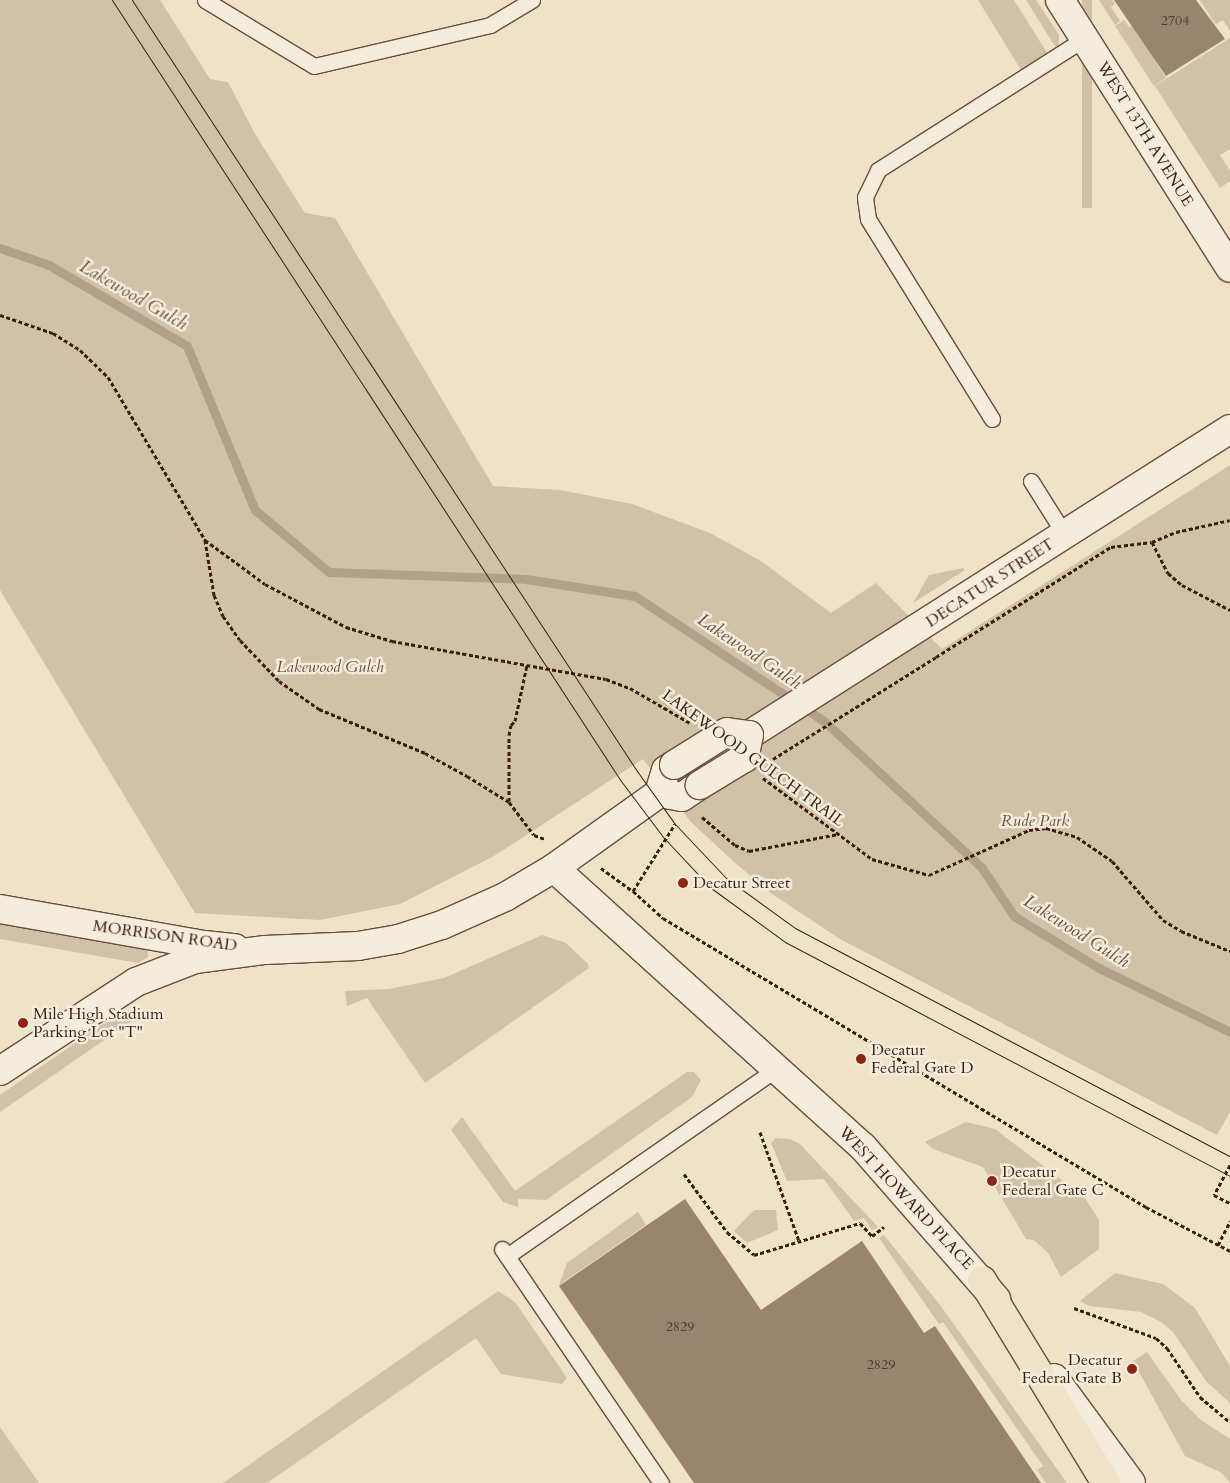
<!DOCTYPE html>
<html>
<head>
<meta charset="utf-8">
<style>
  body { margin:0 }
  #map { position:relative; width:1230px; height:1483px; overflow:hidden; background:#eee3c7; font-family:Cardo,serif }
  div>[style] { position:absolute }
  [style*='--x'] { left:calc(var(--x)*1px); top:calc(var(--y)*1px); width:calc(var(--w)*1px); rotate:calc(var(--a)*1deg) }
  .green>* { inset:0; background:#d0c1a7; transform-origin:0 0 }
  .stream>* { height:9px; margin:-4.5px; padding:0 4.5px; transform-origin:4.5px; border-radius:4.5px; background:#b2a088 }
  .building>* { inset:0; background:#99846e }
  .path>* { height:3px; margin-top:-1.5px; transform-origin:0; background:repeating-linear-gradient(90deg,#3d1d0d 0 4px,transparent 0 6.5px) }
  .roads { filter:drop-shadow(1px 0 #694e3c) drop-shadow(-1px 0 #694e3c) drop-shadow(0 1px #694e3c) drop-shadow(0 -1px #694e3c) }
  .service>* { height:15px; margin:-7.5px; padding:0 7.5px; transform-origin:7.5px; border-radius:7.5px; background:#f4eddb }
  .minor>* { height:28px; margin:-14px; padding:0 14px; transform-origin:14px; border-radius:14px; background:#f4eddb }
  .tertiary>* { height:28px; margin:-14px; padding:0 14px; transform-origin:14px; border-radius:14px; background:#f4eddb }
  .primary>* { height:28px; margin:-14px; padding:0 14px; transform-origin:14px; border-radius:14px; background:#eee3c7 }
  .tram>* { height:1px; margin:-0.5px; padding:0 0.5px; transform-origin:0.5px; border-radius:0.5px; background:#3d1d0d }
  .path-bridge>* { height:3px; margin-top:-1.5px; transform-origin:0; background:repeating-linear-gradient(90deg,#3d1d0d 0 4px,transparent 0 6.5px) }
  .bridges { filter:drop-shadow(1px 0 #694e3c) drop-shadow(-1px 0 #694e3c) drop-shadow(0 1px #694e3c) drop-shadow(0 -1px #694e3c) }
  .tertiary-bridge>* { height:28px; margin:-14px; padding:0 14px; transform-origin:14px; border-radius:14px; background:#f4eddb }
  .dots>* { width:14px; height:14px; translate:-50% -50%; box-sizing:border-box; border:2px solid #f4eddb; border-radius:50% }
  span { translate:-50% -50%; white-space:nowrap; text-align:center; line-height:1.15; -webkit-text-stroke:5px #f4eddb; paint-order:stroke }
  .number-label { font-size:14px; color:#543725 }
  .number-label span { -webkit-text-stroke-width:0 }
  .street-label { font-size:16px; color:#3d1d0d }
  .park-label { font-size:16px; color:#694e3b; font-style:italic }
  .poi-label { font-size:16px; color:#3d1d0d }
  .left { translate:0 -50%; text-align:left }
  .right { translate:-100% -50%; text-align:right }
  .water-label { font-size:18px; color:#664b38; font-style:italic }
</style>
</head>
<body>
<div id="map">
  <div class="green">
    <i style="clip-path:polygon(0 0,160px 0,210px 79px,228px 82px,255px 134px,305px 213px,335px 218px,493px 486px,560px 490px,632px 504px,710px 533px,761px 561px,831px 613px,876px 583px,942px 649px,1230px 465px,1230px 1112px,1217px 1135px,840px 939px,772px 894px,734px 862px,691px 822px,643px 759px,494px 856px,400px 904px,320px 920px,195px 913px,0 590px)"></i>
    <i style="clip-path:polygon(978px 0,1014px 0,1049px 56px,1023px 73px)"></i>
    <i style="clip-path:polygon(1026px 0,1036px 0,1059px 35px,1058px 51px)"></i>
    <i style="left:1082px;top:0;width:10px;height:208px"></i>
    <i style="clip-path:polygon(1099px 0,1112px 0,1115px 4px,1111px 7px,1120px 21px,1115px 25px)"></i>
    <i style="clip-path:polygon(1200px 0,1230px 0,1230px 31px,1223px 20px,1216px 24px,1213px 21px)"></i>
    <i style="clip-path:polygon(1124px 20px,1129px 27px,1138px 21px,1139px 34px,1166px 78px,1154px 86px,1115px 26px)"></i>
    <i style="clip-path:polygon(1230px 38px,1230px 149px,1220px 155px,1230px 171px,1230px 181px,1220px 188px,1155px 86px)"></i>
    <i style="clip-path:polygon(963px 568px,965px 570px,913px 603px,929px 575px)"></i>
    <i style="clip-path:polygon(0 922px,141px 946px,148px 952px,148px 957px,138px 963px,0 939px)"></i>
    <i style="clip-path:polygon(542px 935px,566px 943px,588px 964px,589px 968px,425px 1083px,367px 998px,347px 1006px,345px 991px,389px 989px,444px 978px)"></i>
    <i style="clip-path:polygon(139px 1011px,142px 1014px,0 1112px,0 1095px,101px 1025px)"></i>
    <i style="clip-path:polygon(687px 1072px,694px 1072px,701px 1080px,692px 1097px,546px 1200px,518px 1199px,518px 1207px,503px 1202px,451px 1130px,462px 1117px,515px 1191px)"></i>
    <i style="clip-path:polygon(966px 1122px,995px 1129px,1085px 1198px,1099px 1220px,1099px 1249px,1061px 1277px,1048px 1253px,1034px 1240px,1026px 1239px,983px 1167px,933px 1149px,925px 1142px)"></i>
    <i style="clip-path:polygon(776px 1138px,790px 1139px,800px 1144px,878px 1227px,872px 1230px,864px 1218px,854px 1221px,824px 1179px,787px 1181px,771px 1143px)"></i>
    <i style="clip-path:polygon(754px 1210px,776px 1210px,778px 1230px,747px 1243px,734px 1231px)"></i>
    <i style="clip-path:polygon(638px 1212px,646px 1225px,559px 1285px,567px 1263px)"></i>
    <i style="clip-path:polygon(884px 1235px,940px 1305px,1067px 1483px,1046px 1483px,1037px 1470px,1043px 1466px,943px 1322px,939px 1324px,879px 1238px)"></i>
    <i style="clip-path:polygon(1115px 1273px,1163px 1284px,1195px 1308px,1230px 1366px,1230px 1403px,1206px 1381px,1173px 1332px,1161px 1322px,1141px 1312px,1090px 1306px,1080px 1301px)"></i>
    <i style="clip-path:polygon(498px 1291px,515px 1302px,567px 1378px,562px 1384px,501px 1374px,476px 1338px,267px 1483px,223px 1483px)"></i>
    <i style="clip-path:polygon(1147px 1352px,1181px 1400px,1201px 1420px,1230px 1439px,1230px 1483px,1222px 1473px,1185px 1456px,1133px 1361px)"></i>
    <i style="clip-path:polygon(0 1427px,39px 1483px,0 1483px)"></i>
  </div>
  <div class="stream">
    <i style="--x:0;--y:248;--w:52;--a:19.1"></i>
    <i style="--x:49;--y:265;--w:160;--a:30.4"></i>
    <i style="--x:187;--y:346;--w:178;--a:67.5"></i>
    <i style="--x:255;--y:510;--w:97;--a:40"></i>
    <i style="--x:329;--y:572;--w:197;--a:2"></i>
    <i style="--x:526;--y:579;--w:110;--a:8.9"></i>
    <i style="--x:635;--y:596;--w:227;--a:33.5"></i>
    <i style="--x:824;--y:721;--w:216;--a:42.9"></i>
    <i style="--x:982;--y:868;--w:58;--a:56.3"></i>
    <i style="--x:1014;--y:916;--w:100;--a:31.5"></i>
    <i style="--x:1099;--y:968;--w:146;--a:26"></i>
  </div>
  <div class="building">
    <i style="clip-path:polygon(1114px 0,1196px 0,1225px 39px,1166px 76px)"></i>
    <i style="clip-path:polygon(685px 1199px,761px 1310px,862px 1241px,924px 1333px,935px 1326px,1041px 1483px,694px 1483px,559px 1286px)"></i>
  </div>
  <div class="path">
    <i style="--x:0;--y:315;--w:56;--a:18.8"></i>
    <i style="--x:53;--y:333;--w:32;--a:32"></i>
    <i style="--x:80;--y:350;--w:39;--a:44"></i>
    <i style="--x:108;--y:377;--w:190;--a:59.2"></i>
    <i style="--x:205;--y:540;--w:56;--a:80.7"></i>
    <i style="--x:214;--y:595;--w:23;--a:67"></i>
    <i style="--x:223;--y:616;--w:29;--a:55"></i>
    <i style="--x:240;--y:640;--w:57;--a:46.4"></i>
    <i style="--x:279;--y:681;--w:49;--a:35"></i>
    <i style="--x:319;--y:709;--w:115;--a:22.5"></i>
    <i style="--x:425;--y:753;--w:48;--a:28.7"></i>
    <i style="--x:467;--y:776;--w:49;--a:31.8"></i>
    <i style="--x:509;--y:802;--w:41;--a:52.9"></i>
    <i style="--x:534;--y:835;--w:12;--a:20"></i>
    <i style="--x:205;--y:540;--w:74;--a:36.3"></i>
    <i style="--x:265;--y:584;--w:92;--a:28"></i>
    <i style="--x:346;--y:627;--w:48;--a:16.9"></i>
    <i style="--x:392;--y:641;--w:217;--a:10.1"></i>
    <i style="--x:606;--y:679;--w:26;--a:21"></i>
    <i style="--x:630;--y:688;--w:69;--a:30.3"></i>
    <i style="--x:1152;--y:542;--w:35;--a:63"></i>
    <i style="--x:1168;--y:573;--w:18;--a:41"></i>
    <i style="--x:1182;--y:585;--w:54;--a:27.5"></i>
    <i style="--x:936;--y:657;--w:207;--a:-32.2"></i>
    <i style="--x:1111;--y:547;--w:41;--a:-7"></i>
    <i style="--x:1152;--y:542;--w:26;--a:-23"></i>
    <i style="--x:1176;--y:532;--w:55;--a:-12.5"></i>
    <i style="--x:763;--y:778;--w:136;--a:36.6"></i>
    <i style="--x:872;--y:859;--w:59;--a:15.7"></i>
    <i style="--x:929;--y:875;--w:110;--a:-24.2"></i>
    <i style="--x:1029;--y:830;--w:17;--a:-7"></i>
    <i style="--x:1046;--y:828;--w:32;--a:16"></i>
    <i style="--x:1077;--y:837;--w:42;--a:34.4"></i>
    <i style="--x:1112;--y:861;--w:78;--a:49.2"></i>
    <i style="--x:1163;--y:920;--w:21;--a:31"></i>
    <i style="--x:1181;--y:931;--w:53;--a:22.2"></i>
    <i style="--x:509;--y:801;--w:66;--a:-90"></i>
    <i style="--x:509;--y:735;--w:10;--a:-79"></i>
    <i style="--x:511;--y:725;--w:6;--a:-45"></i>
    <i style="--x:515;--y:721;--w:57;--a:-77.9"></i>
    <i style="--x:702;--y:817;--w:43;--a:40.3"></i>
    <i style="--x:735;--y:845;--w:15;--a:23"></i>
    <i style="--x:749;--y:851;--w:91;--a:-10.8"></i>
    <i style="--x:601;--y:868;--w:39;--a:36"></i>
    <i style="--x:633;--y:891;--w:79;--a:-57.9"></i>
    <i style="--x:633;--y:891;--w:40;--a:42"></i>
    <i style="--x:663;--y:918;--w:563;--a:30.89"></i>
    <i style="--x:1146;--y:1207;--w:95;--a:27.6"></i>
    <i style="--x:760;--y:1132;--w:116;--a:70.3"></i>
    <i style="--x:1230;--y:1165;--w:34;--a:118"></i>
    <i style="--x:1214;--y:1195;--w:18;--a:27"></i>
    <i style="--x:684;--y:1174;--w:72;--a:53.4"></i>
    <i style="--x:727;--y:1232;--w:35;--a:40"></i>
    <i style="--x:754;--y:1255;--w:111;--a:-16.8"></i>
    <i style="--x:860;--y:1223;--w:18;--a:47"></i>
    <i style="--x:872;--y:1236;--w:15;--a:-37"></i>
    <i style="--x:1218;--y:1245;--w:27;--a:-63"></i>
    <i style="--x:1074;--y:1308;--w:87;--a:20.1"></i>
    <i style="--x:1156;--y:1338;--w:15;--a:42"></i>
    <i style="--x:1167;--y:1348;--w:59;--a:56"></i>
    <i style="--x:1200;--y:1397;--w:39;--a:40"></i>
  </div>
  <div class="roads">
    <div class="service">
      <i style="--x:205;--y:0;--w:127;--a:31.2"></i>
      <i style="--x:314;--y:66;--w:181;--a:-13.1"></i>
      <i style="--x:490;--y:25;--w:49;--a:-30.8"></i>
      <i style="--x:992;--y:419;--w:235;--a:-121.8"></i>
      <i style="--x:868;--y:219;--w:22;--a:-98"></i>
      <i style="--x:865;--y:197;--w:30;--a:-64"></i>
      <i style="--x:878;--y:170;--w:244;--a:-32.5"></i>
      <i style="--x:1031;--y:481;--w:64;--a:57.8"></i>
      <i style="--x:502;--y:1249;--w:283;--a:55.8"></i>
      <i style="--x:507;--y:1256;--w:329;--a:-34.8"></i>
    </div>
    <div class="minor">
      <i style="--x:0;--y:909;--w:207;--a:10"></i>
      <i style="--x:204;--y:945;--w:31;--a:6"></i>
    </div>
    <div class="tertiary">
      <i style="--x:1060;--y:0;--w:317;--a:57.6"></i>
      <i style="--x:749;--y:735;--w:570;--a:-32.46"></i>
      <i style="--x:659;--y:793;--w:23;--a:10"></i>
      <i style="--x:682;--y:797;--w:22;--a:-34"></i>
      <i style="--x:554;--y:868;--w:416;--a:42.1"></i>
      <i style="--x:863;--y:1147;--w:202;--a:48.8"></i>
      <i style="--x:0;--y:1071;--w:163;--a:-33.2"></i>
      <i style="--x:136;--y:982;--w:63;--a:-21.3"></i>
      <i style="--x:195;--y:959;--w:71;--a:-7.3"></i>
      <i style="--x:265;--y:950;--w:93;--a:-2.5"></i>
      <i style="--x:358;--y:946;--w:41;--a:-9.9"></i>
      <i style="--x:398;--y:939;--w:46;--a:-17.7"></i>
      <i style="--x:442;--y:925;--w:69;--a:-24"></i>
      <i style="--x:505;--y:897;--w:57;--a:-30.6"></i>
      <i style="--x:554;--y:868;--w:129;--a:-35.5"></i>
      <i style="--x:659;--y:793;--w:24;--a:-73"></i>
      <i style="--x:666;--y:770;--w:9;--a:-32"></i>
      <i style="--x:1054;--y:1378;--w:130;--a:53.7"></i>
    </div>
    <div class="primary">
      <i style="--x:982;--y:1280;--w:238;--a:58.6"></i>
    </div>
  </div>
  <div class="tram">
    <i style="--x:112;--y:0;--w:932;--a:56.91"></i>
    <i style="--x:621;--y:781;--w:71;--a:53"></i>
    <i style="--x:664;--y:838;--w:69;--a:46.8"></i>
    <i style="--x:711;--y:888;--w:92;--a:36.1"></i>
    <i style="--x:785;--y:942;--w:503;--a:27.74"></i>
    <i style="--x:132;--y:0;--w:922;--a:56.78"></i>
    <i style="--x:637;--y:771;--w:65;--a:54.4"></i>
    <i style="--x:675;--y:824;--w:74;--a:46.6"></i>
    <i style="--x:726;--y:878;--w:85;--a:35.9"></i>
    <i style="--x:795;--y:928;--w:491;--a:27.7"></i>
  </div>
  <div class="path-bridge">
    <i style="--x:773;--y:759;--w:192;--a:-32"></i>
  </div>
  <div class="bridges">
    <div class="tertiary-bridge">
      <i style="--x:674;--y:765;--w:62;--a:-31.9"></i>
      <i style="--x:727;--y:732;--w:22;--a:8"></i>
      <i style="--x:749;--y:735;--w:24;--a:102"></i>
      <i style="--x:744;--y:758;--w:52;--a:148.5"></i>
    </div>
  </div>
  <div class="dots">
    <i style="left:683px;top:883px;background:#8f2418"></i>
    <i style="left:23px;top:1023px;background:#8f2418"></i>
    <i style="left:861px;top:1059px;background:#8f2418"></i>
    <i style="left:992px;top:1181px;background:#8f2418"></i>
    <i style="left:1132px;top:1369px;background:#8f2418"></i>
  </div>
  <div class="number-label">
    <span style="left:1175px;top:21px">2704</span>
    <span style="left:680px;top:1327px">2829</span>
    <span style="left:881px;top:1365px">2829</span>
  </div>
  <div class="street-label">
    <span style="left:1145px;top:134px;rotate:58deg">WEST 13TH AVENUE</span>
    <span style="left:990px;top:583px;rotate:-33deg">DECATUR STREET</span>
    <span style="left:753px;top:758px;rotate:36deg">LAKEWOOD GULCH TRAIL</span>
    <span style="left:165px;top:936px;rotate:8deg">MORRISON ROAD</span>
    <span style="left:906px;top:1198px;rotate:47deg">WEST HOWARD PLACE</span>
  </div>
  <div class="park-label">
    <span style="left:330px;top:667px">Lakewood Gulch</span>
    <span style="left:1035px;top:821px">Rude Park</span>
  </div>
  <div class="poi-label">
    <span class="left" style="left:693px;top:883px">Decatur Street</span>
    <span class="left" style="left:33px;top:1023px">Mile High Stadium<br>Parking Lot "T"</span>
    <span class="left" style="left:871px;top:1059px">Decatur<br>Federal Gate D</span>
    <span class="left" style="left:1002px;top:1181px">Decatur<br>Federal Gate C</span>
    <span class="right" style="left:1122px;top:1369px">Decatur<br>Federal Gate B</span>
  </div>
  <div class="water-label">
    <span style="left:133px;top:296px;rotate:30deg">Lakewood Gulch</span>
    <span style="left:749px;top:652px;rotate:34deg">Lakewood Gulch</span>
    <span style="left:1076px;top:932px;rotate:32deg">Lakewood Gulch</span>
  </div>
</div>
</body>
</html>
